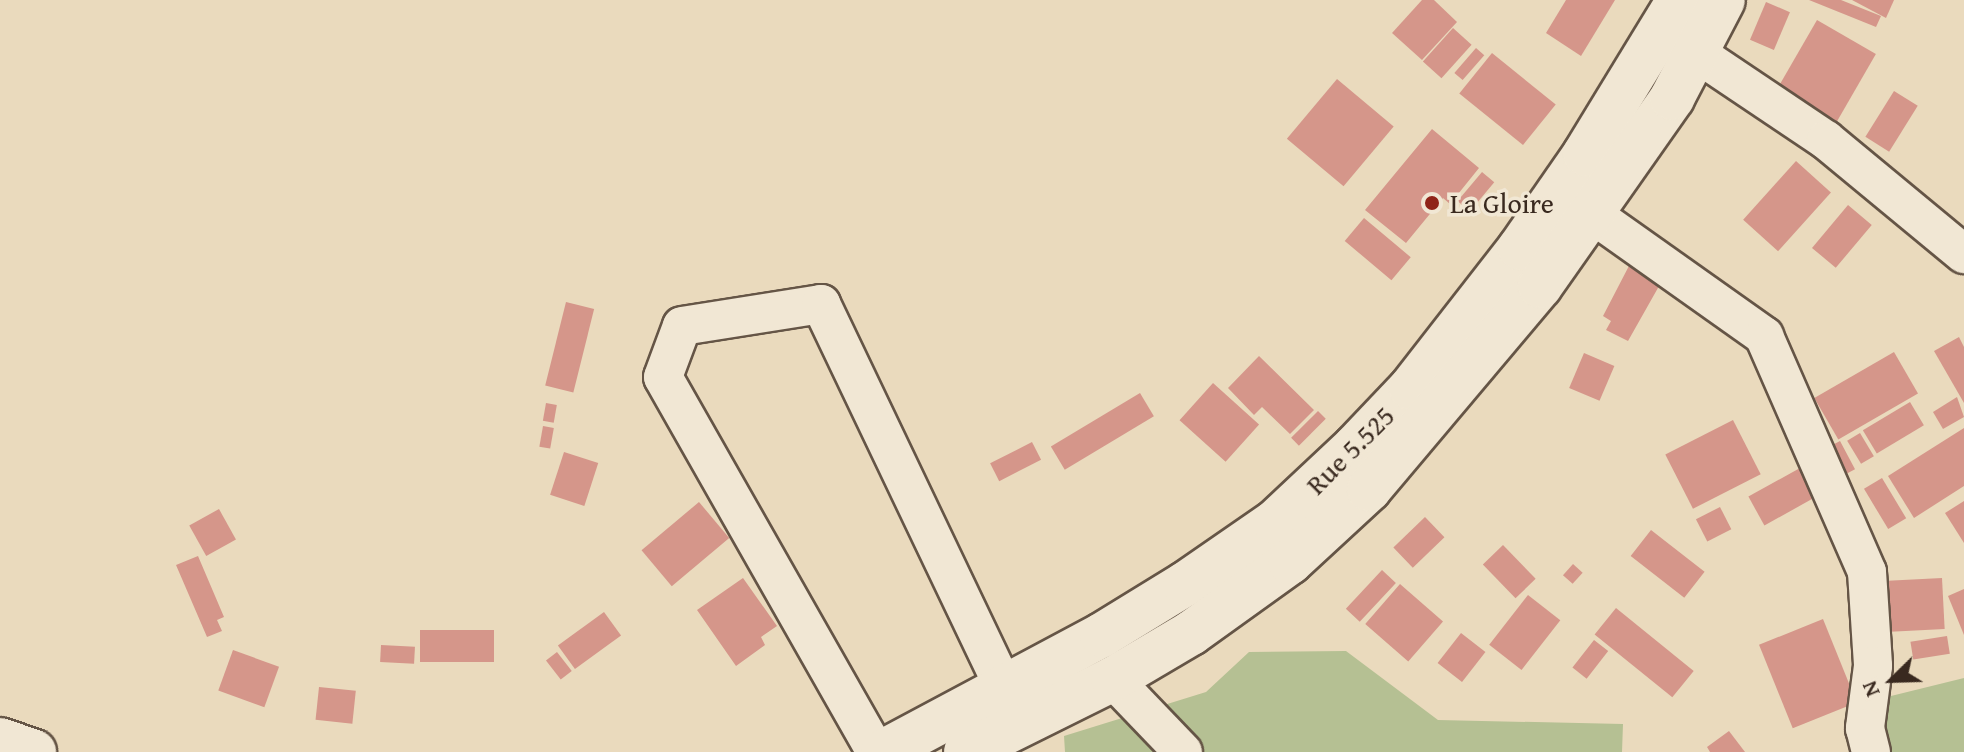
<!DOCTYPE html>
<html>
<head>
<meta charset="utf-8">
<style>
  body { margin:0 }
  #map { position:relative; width:1964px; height:752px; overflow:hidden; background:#eadabd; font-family:"Gentium Book Plus",serif }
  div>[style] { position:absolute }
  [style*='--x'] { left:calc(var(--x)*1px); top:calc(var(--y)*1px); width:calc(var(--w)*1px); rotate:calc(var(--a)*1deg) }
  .green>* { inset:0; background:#b5c093 }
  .building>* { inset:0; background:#d5968a; transform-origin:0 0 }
  .roads { filter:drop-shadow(2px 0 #655546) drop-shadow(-2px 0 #655546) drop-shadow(0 2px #655546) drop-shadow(0 -2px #655546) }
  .minor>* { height:38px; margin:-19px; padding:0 19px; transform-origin:19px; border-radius:19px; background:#f1e7d4 }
  .tertiary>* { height:44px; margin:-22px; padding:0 22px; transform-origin:22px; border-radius:22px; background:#f1e7d4 }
  .dots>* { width:22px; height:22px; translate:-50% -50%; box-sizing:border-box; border:4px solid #f1e7d4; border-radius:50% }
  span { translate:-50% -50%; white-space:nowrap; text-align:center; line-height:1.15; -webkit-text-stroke:7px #f1e7d4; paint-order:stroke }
  .poi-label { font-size:28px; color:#39291f }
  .left { translate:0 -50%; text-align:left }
  .street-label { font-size:28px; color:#39291f }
  .north { position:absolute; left:1852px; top:640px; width:80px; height:80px; -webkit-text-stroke:6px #f1e7d4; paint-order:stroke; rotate:247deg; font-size:22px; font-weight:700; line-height:32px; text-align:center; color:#39291f }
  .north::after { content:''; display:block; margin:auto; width:28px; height:36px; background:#39291f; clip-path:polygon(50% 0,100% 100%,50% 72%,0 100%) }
</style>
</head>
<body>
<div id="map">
  <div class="green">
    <i style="clip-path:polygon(1346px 651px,1438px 720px,1623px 724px,1622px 752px,1065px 752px,1064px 736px,1206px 692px,1249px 652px)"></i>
    <i style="clip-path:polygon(1964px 678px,1964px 752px,1856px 752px,1891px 696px)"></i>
  </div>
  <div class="building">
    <i style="clip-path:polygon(1422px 0,1434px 0,1457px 22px,1422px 60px,1392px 33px)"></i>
    <i style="clip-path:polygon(1566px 0,1615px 0,1581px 56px,1546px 33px)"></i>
    <i style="clip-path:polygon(1809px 0,1841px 0,1881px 16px,1876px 27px)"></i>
    <i style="clip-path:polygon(1852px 0,1894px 0,1886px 18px)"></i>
    <i style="left:1766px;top:2px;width:26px;height:41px;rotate:23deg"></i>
    <i style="left:1817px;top:20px;width:68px;height:82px;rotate:30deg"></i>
    <i style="left:1453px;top:28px;width:25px;height:45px;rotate:42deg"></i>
    <i style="left:1476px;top:48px;width:11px;height:33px;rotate:41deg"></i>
    <i style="left:1492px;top:53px;width:82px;height:52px;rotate:39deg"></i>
    <i style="left:1337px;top:79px;width:74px;height:78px;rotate:40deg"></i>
    <i style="left:1894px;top:91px;width:28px;height:54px;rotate:32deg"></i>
    <i style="clip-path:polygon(1432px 129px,1479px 168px,1450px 204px,1443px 198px,1406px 243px,1365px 210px)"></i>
    <i style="left:1796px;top:161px;width:47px;height:79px;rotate:42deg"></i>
    <i style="left:1482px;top:172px;width:16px;height:38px;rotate:40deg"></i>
    <i style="left:1848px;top:205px;width:31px;height:56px;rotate:40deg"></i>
    <i style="left:1364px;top:218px;width:61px;height:30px;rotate:40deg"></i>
    <i style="clip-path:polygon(1631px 262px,1663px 279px,1628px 341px,1606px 330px,1611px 321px,1603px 316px)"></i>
    <i style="left:566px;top:302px;width:29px;height:86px;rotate:14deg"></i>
    <i style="clip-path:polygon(1959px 337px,1964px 347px,1964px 403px,1934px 351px)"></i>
    <i style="left:1894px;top:352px;width:48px;height:92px;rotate:60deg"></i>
    <i style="left:1584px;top:353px;width:33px;height:38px;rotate:23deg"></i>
    <i style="clip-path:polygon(1259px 356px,1314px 410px,1290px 434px,1262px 407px,1254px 415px,1228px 388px)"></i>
    <i style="left:1213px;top:383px;width:62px;height:50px;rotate:42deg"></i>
    <i style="left:1140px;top:393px;width:27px;height:104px;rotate:59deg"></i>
    <i style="clip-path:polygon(1957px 397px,1964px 417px,1943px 429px,1933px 412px)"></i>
    <i style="left:1910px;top:402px;width:27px;height:55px;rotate:59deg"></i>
    <i style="left:546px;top:403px;width:11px;height:18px;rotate:10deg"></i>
    <i style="left:1318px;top:411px;width:11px;height:38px;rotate:45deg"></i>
    <i style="left:1733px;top:420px;width:61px;height:76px;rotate:63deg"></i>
    <i style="left:543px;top:426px;width:11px;height:21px;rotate:10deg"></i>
    <i style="clip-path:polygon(1964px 428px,1964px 486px,1914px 518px,1888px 476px)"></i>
    <i style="left:1860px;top:433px;width:27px;height:15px;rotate:59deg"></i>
    <i style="left:1840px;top:441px;width:32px;height:14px;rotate:62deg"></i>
    <i style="left:1032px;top:442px;width:20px;height:47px;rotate:63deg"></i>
    <i style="left:564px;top:452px;width:36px;height:45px;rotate:18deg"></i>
    <i style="left:1800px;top:468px;width:33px;height:59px;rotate:61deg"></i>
    <i style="left:1882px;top:478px;width:47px;height:21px;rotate:59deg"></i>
    <i style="clip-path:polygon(1964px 501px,1964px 543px,1945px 513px)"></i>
    <i style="left:699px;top:502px;width:47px;height:75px;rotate:50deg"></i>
    <i style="left:1720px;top:507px;width:25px;height:27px;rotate:63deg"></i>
    <i style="left:219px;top:509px;width:35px;height:34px;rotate:61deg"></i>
    <i style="left:1425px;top:517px;width:28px;height:44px;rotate:46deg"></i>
    <i style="left:1651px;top:530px;width:68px;height:33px;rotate:38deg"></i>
    <i style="left:1503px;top:545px;width:47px;height:28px;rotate:46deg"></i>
    <i style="clip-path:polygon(198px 556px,224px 617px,217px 620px,222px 631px,207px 637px,176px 565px)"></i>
    <i style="left:1573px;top:564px;width:13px;height:15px;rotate:42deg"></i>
    <i style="left:1382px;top:570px;width:19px;height:53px;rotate:43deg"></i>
    <i style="clip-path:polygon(743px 578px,777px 626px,761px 637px,765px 645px,736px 666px,697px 610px)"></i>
    <i style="left:1942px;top:578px;width:51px;height:59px;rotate:87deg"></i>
    <i style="left:1400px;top:584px;width:57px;height:53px;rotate:41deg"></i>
    <i style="clip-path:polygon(1964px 589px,1964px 635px,1948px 596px)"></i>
    <i style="left:1528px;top:595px;width:41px;height:63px;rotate:38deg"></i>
    <i style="left:1616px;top:608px;width:100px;height:34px;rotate:39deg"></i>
    <i style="left:604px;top:612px;width:29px;height:57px;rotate:54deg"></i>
    <i style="left:1823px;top:619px;width:90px;height:69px;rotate:68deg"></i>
    <i style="left:420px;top:630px;width:74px;height:32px"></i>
    <i style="left:1461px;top:633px;width:31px;height:38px;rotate:38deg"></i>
    <i style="left:1947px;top:636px;width:18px;height:37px;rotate:81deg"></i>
    <i style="left:1594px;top:640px;width:18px;height:35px;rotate:38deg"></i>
    <i style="left:381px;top:645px;width:34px;height:17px;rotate:3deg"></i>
    <i style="left:233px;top:650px;width:49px;height:43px;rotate:20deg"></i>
    <i style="left:557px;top:652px;width:24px;height:14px;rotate:52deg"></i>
    <i style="left:319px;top:687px;width:37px;height:33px;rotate:6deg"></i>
    <i style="clip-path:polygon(1729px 731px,1745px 752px,1710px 752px,1707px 747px)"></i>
  </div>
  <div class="roads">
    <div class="minor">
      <i style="--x:1698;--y:54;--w:154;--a:33.9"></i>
      <i style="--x:1826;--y:140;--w:179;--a:39.6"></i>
      <i style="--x:1592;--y:214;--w:211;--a:35.3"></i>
      <i style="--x:1764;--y:336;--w:257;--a:66.4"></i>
      <i style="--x:1867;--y:572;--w:94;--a:86.3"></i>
      <i style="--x:1873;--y:666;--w:63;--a:97.4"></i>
      <i style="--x:1865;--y:728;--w:25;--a:76"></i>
      <i style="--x:1113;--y:679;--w:101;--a:46.2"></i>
      <i style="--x:876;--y:752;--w:431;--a:-119.6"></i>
      <i style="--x:663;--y:377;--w:54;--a:-69.6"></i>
      <i style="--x:682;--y:326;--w:141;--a:-9"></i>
      <i style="--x:821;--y:304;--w:425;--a:64.5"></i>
    </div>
    <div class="tertiary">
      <i style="--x:0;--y:740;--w:36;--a:19"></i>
      <i style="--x:883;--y:752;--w:248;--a:-28.1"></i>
      <i style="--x:1102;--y:635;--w:97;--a:-31.6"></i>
      <i style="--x:1185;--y:584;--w:109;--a:-34.6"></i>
      <i style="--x:1275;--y:522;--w:110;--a:-43.2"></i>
      <i style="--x:1355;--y:447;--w:81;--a:-46.5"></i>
      <i style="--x:1411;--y:388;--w:177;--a:-52.1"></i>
      <i style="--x:1520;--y:248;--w:114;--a:-55.3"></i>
      <i style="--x:1585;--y:154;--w:180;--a:-58.6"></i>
      <i style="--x:966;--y:752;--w:164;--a:-26.4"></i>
      <i style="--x:1113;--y:679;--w:91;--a:-30.5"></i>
      <i style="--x:1191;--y:633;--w:122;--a:-35.6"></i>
      <i style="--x:1290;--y:562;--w:108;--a:-42.7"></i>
      <i style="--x:1369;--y:489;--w:265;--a:-49.9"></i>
      <i style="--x:1540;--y:286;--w:230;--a:-54.9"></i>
      <i style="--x:1672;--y:98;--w:110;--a:-62.5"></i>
    </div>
  </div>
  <div class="dots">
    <i style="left:1432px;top:203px;background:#8f2418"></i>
  </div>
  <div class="poi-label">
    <span class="left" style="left:1450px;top:203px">La Gloire</span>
  </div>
  <div class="street-label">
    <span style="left:1350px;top:450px;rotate:-45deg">Rue 5.525</span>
  </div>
  <div class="north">N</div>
</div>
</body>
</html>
